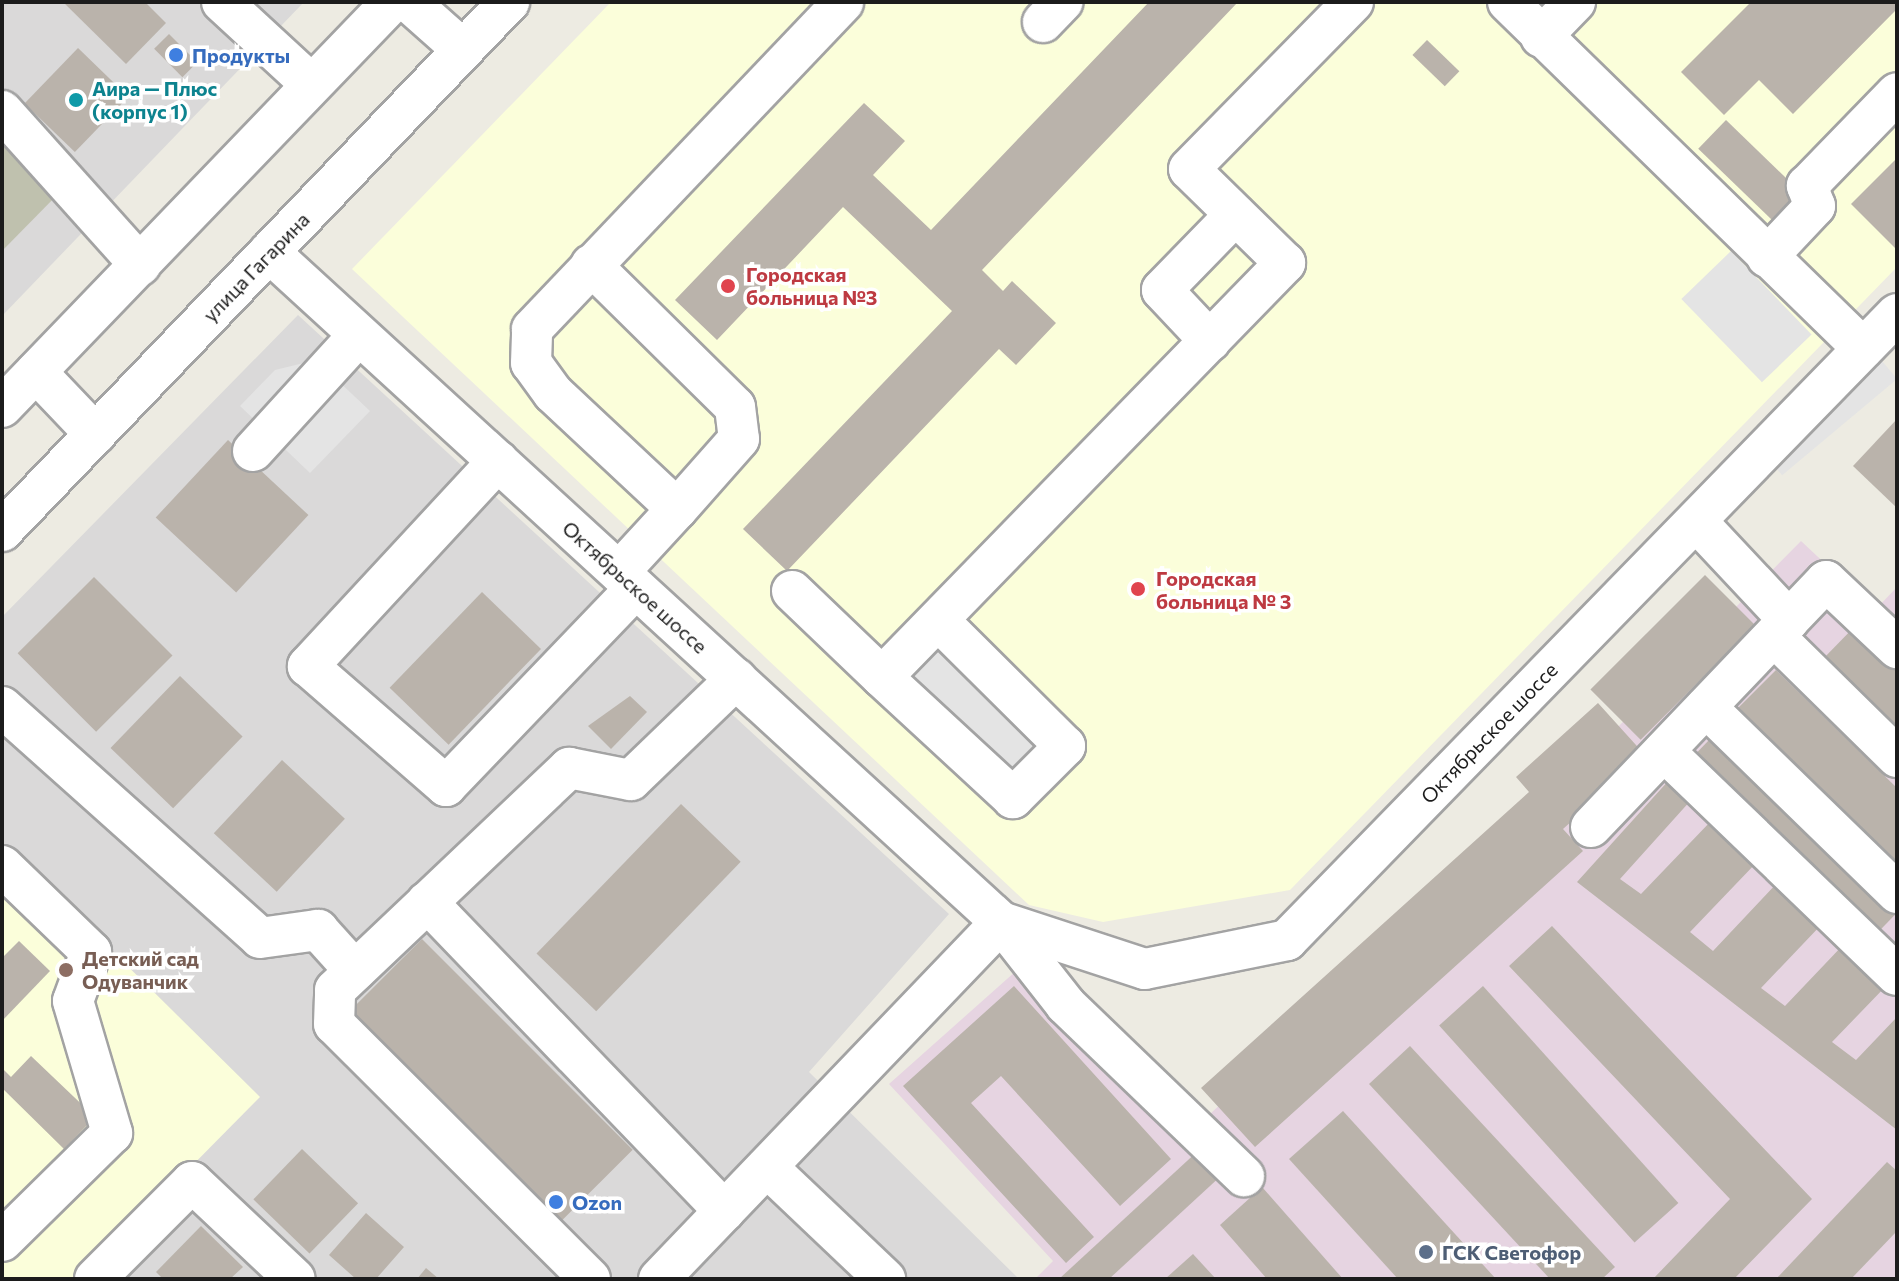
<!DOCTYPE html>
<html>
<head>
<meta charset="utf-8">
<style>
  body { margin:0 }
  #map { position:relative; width:1899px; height:1281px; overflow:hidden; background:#edebe2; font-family:Commissioner,sans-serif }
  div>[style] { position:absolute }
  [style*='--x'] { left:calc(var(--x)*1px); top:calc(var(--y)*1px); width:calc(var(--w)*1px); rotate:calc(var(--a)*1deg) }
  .residential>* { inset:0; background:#dad9d9 }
  .industrial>* { inset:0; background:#e6d4e1 }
  .education>* { inset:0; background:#fbfeda }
  .construction>* { inset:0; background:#bfc1ae }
  .parking>* { inset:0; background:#e4e4e4; transform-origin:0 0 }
  .building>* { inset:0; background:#bab3ab; transform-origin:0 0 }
  .roads { filter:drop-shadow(2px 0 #a3a3a3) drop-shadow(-2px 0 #a3a3a3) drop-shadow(0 2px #a3a3a3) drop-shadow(0 -2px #a3a3a3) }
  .minor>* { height:40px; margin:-20px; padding:0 20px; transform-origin:20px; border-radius:20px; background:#fff }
  .dots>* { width:22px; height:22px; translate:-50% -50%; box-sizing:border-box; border:4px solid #fff; border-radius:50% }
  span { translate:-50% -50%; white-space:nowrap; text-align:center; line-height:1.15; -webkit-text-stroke:7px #fff; paint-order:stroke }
  .shop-label { font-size:20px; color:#366cbe; font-weight:700 }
  .left { translate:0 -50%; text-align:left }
  .culture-label { font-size:20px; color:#0d838f; font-weight:700 }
  .street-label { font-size:20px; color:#1c1c1c }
  .health-label { font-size:20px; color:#be3a42; font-weight:700 }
  .education-label { font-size:20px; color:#785e54; font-weight:700 }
  .service-label { font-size:20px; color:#4e5e75; font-weight:700 }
  .frame { position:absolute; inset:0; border:4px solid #1c1c1c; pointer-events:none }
</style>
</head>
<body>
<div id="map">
  <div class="residential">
    <i style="clip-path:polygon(2px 2px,304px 2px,2px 316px)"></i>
    <i style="clip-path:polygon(298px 315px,949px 914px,809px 1072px,1019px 1279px,2px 1279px,2px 617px)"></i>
  </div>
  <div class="industrial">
    <i style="clip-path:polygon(1801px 541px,1897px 631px,1897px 1279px,1035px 1279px,1053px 1261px,889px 1084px,1016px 971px,1178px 1144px,1549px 797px)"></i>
    <i style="clip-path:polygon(1897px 587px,1897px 627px,1877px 608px)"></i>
  </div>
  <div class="education">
    <i style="clip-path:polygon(611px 2px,1897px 2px,1897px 267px,1290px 890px,1103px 922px,1029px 905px,352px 269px)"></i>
    <i style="clip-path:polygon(2px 842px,260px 1097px,80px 1279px,2px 1279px)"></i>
  </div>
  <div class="construction">
    <i style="clip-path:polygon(2px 140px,60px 192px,2px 251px)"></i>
  </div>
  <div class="parking">
    <i style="left:1731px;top:251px;width:116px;height:69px;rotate:46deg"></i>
    <i style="left:1872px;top:349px;width:39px;height:150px;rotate:50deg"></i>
    <i style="clip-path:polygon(316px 360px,370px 411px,310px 473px,240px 406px,275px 370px)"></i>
    <i style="left:937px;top:612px;width:190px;height:89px;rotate:45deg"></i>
  </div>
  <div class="building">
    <i style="clip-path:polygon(63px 2px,145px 2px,166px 23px,126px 64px)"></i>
    <i style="clip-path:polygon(1149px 2px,1238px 2px,982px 270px,1003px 291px,1012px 281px,1056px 323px,1016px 365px,999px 349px,787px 571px,743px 529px,952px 311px,843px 207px,717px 340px,675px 300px,864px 103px,905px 141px,873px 175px,931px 230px)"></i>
    <i style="clip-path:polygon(1751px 2px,1897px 2px,1897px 9px,1793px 114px,1759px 80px,1724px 115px,1681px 72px)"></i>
    <i style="left:169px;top:34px;width:40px;height:21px;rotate:45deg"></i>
    <i style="left:1427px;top:40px;width:45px;height:21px;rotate:44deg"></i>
    <i style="left:78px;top:48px;width:70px;height:77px;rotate:44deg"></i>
    <i style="left:1726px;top:120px;width:112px;height:40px;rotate:44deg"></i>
    <i style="clip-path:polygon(1897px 158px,1897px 250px,1851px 204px)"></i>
    <i style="clip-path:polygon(1897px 419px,1897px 508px,1853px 466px)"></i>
    <i style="left:228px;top:440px;width:110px;height:106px;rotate:43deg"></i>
    <i style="left:1705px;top:575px;width:71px;height:162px;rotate:45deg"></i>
    <i style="left:94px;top:577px;width:111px;height:108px;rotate:45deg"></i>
    <i style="left:482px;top:592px;width:82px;height:133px;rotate:44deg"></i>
    <i style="clip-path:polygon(1860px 621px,1897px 658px,1897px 736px,1821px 661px)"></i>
    <i style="clip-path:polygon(1776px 670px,1897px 788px,1897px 868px,1735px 711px)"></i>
    <i style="left:180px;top:676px;width:87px;height:100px;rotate:44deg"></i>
    <i style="clip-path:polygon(630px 696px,647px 712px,611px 749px,588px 726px)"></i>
    <i style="clip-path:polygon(1598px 703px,1645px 755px,1563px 829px,1583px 851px,1255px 1147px,1201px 1088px,1529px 792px,1516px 777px)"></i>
    <i style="left:1712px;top:737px;width:255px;height:30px;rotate:44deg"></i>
    <i style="left:282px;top:760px;width:86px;height:100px;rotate:43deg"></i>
    <i style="clip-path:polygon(1670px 779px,1692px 799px,1620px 879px,1641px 894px,1712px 820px,1757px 862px,1690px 932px,1713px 951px,1778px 882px,1822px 924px,1761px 988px,1785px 1006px,1844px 944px,1887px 985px,1832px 1042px,1856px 1060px,1897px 1017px,1897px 1130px,1577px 882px)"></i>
    <i style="left:681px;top:804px;width:83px;height:208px;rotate:44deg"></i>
    <i style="clip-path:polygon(1552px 926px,1812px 1199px,1734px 1279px,1653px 1279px,1730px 1199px,1509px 966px)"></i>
    <i style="left:422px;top:939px;width:298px;height:102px;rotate:45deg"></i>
    <i style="clip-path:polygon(19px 941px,50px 971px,2px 1021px,2px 958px)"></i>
    <i style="clip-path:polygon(1014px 986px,1171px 1159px,1120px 1206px,1001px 1076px,971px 1103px,1094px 1237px,1066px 1263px,903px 1086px)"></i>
    <i style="left:1483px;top:986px;width:292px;height:59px;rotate:48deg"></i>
    <i style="clip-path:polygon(1410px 1046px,1615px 1267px,1602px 1279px,1550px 1279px,1369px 1084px)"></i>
    <i style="clip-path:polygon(31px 1056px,95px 1117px,64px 1149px,2px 1088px,2px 1068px,11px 1077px)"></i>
    <i style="clip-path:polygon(1343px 1111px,1496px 1279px,1398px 1279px,1289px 1159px)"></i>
    <i style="left:302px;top:1149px;width:78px;height:70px;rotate:44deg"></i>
    <i style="clip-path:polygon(1200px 1149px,1223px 1174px,1109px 1279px,1059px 1279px)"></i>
    <i style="clip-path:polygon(1887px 1162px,1897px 1171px,1897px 1231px,1851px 1279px,1776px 1279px)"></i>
    <i style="clip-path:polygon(1262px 1187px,1343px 1279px,1267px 1279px,1220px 1225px)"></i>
    <i style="clip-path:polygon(366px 1213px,404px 1247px,376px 1279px,356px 1279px,329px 1255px)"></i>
    <i style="clip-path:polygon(201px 1226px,243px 1267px,230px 1279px,163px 1279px,156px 1272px)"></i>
    <i style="clip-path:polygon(1193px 1254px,1216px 1279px,1165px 1279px)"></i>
    <i style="clip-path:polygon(426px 1268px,439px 1279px,417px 1279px)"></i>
  </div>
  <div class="roads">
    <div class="minor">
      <i style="--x:222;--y:2;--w:121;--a:42.7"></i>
      <i style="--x:409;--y:2;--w:72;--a:41.6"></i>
      <i style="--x:1508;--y:2;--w:496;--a:44.3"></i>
      <i style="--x:1043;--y:22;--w:28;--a:-46"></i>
      <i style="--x:1541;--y:37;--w:49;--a:-45.8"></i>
      <i style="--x:2;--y:111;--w:207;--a:48.1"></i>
      <i style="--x:269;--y:252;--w:992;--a:42.47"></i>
      <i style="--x:1001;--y:922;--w:151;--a:18.1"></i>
      <i style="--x:1145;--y:969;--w:145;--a:-11.5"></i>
      <i style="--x:1287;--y:940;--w:874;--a:-45.74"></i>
      <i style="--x:1767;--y:257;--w:70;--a:-46.7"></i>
      <i style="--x:1815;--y:206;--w:22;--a:-112"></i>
      <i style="--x:1807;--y:186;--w:129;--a:-45.9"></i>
      <i style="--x:591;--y:265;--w:202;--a:44.6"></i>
      <i style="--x:735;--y:407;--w:32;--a:83"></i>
      <i style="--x:739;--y:439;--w:94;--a:131.5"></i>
      <i style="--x:1210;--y:341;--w:70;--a:-133.3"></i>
      <i style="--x:1162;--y:290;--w:105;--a:-45.8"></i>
      <i style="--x:36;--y:372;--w:86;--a:46.4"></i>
      <i style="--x:2;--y:407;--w:562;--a:-46.08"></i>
      <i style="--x:253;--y:451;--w:157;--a:-47.6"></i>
      <i style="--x:498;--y:461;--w:280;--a:132.8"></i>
      <i style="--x:308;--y:666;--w:183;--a:41"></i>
      <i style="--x:446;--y:786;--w:274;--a:-46.2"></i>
      <i style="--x:1696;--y:521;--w:136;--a:46.8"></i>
      <i style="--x:2;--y:531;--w:733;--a:-46.22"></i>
      <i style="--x:619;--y:572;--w:86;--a:-47.4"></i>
      <i style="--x:677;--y:509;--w:170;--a:-136.9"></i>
      <i style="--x:553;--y:393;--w:37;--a:-126"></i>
      <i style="--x:531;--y:363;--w:34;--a:-88"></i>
      <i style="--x:532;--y:329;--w:451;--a:-46.4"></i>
      <i style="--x:792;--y:591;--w:124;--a:43.7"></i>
      <i style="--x:938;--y:620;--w:179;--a:44.8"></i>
      <i style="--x:1065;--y:746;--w:74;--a:135"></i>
      <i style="--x:1013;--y:798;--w:178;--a:-137.3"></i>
      <i style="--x:882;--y:677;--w:578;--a:-45.77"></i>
      <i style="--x:1285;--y:263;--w:134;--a:-135.6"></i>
      <i style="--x:1189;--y:169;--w:234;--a:-45.5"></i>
      <i style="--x:1774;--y:636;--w:173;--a:44.5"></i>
      <i style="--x:2;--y:707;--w:346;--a:41.8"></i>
      <i style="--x:260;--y:938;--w:59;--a:-7.9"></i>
      <i style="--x:318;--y:930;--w:55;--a:47.9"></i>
      <i style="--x:1706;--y:707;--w:267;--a:44.2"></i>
      <i style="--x:1664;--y:751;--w:323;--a:43.9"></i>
      <i style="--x:1591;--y:827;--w:340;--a:-46.3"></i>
      <i style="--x:1826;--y:581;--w:98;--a:43.3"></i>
      <i style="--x:2;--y:866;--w:124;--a:44"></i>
      <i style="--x:91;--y:952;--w:52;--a:110.2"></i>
      <i style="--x:73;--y:1001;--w:138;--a:73.5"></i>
      <i style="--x:112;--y:1133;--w:154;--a:135.5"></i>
      <i style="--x:427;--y:902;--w:429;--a:46.1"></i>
      <i style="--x:1001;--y:922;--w:105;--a:51.9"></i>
      <i style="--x:1066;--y:1005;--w:247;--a:43.9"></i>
      <i style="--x:767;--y:1167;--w:163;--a:43.5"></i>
      <i style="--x:95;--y:1279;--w:137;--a:-45"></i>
      <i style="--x:192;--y:1182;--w:141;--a:43.3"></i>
      <i style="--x:590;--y:1279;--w:361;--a:-135.1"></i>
      <i style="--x:334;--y:1024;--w:34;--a:-88"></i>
      <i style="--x:335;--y:990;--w:323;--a:-43.5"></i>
      <i style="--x:569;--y:768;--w:63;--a:11"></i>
      <i style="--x:631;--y:780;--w:146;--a:-43.9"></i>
      <i style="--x:659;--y:1279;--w:494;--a:-46.2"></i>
    </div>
  </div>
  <div class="dots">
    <i style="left:176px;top:55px;background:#3f7fe0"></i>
    <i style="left:76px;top:100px;background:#0f9aa8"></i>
    <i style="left:728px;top:286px;background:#e0444e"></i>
    <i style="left:1138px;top:589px;background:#e0444e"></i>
    <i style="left:66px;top:970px;background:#8d6e63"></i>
    <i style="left:556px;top:1202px;background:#3f7fe0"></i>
    <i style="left:1426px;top:1252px;background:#5c6f8a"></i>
  </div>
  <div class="shop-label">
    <span class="left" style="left:192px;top:55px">Продукты</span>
    <span class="left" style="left:572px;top:1202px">Ozon</span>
  </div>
  <div class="culture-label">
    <span class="left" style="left:92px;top:100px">Аира — Плюс<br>(корпус 1)</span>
  </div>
  <div class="street-label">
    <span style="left:256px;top:267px;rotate:-46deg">улица Гагарина</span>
    <span style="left:635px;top:587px;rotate:42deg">Октябрьское шоссе</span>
    <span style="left:1489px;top:733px;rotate:-46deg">Октябрьское шоссе</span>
  </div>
  <div class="health-label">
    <span class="left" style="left:746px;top:286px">Городская<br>больница №3</span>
    <span class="left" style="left:1156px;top:590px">Городская<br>больница № 3</span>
  </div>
  <div class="education-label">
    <span class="left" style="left:82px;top:970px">Детский сад<br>Одуванчик</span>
  </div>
  <div class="service-label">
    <span class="left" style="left:1442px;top:1252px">ГСК Светофор</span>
  </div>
  <div class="frame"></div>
</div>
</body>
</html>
